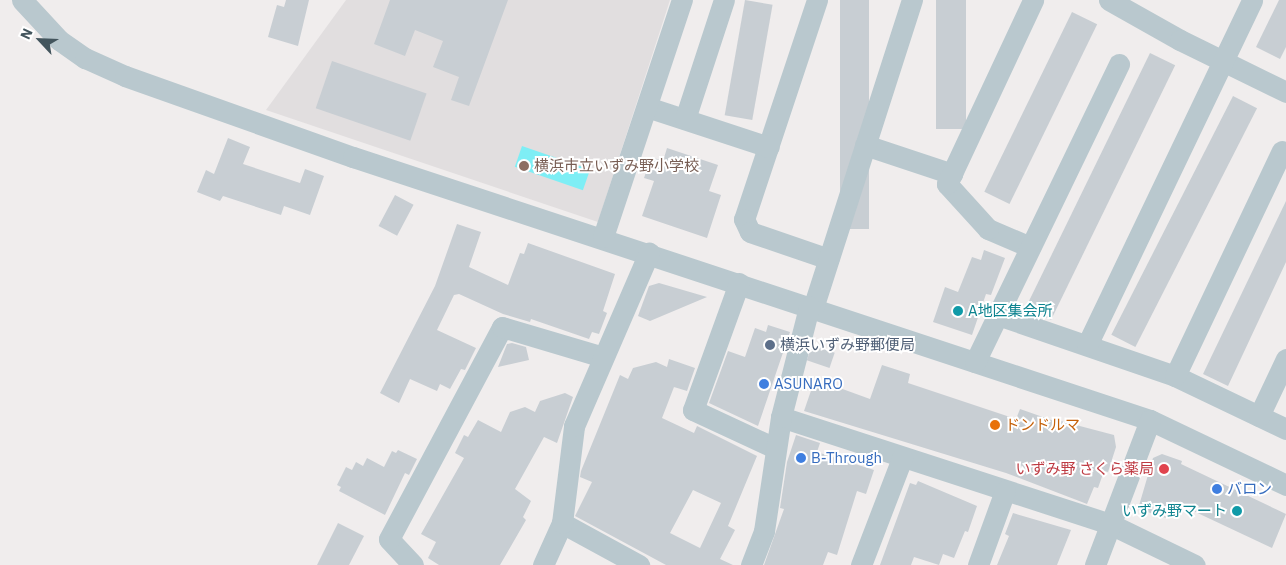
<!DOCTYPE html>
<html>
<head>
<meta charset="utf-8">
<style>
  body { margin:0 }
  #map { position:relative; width:1286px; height:565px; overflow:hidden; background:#f0eded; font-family:"IBM Plex Sans","Noto Sans JP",sans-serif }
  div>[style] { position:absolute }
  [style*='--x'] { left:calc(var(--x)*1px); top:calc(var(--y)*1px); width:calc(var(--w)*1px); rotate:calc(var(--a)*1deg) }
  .education>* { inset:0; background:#e1dedf }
  .water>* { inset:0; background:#7eeef5; transform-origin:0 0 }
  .building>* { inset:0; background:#c8ced3; transform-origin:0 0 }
  .minor>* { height:21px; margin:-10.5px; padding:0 10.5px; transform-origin:10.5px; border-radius:10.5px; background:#b9c8ce }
  .dots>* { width:14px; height:14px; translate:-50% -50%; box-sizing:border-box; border:2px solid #fff; border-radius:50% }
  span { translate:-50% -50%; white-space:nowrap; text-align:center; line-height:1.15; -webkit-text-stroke:4px #fff; paint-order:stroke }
  .education-label { font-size:15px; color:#785e54 }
  .left { translate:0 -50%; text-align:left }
  .culture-label { font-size:15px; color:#0d838f }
  .right { translate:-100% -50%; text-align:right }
  .service-label { font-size:15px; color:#4e5e75 }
  .shop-label { font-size:15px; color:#366cbe }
  .food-label { font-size:15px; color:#c56008 }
  .health-label { font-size:15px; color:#be3a42 }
  .north { position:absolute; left:15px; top:15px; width:50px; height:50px; -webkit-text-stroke:4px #fff; paint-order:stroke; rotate:295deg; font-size:14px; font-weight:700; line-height:20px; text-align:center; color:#43555d }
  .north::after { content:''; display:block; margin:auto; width:18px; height:22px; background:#43555d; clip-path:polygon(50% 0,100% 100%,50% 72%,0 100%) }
</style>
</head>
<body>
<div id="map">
  <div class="education">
    <i style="clip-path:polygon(346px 0,670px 0,598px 222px,266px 110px)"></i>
  </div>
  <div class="water">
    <i style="left:522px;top:146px;width:72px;height:22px;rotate:19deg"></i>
  </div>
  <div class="building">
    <i style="clip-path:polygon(286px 0,309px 0,298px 46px,268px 37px,277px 5px,284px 7px)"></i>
    <i style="clip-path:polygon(390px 0,508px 0,469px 106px,451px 100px,459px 77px,433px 67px,443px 41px,415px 30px,405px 56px,374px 44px)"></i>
    <i style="left:745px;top:0;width:28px;height:117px;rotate:10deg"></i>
    <i style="left:840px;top:0;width:29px;height:229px"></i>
    <i style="left:936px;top:0;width:30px;height:129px"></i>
    <i style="clip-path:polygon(1279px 0,1286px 0,1286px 47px,1280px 59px,1256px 47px)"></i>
    <i style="left:1072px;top:12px;width:28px;height:200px;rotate:26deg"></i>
    <i style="left:1150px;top:53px;width:28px;height:283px;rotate:26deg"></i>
    <i style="left:332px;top:61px;width:100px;height:50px;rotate:19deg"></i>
    <i style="left:1233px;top:96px;width:27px;height:268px;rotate:27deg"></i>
    <i style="clip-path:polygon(228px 138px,250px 147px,243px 164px,300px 183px,305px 169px,324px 176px,310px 215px,284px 206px,281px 215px,223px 196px,220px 201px,197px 192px,206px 170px,214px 174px)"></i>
    <i style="clip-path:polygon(667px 148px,718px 165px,709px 191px,721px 195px,707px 238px,642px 216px,654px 181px,644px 178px,651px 157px,663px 161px)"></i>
    <i style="left:395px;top:195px;width:21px;height:35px;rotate:28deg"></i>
    <i style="clip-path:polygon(1286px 201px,1286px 262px,1228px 386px,1203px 374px)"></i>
    <i style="clip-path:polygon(457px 224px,481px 232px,469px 267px,508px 285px,520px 253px,524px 254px,528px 243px,615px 274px,603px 311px,607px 313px,599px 334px,592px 332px,589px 339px,531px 319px,530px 322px,503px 314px,459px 294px,454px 295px,437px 330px,476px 348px,465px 370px,461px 369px,450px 389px,440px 384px,437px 391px,410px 379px,399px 403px,380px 393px,435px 286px)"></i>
    <i style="clip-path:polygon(984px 250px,1005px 258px,991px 295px,986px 294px,972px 335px,933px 322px,945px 287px,958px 292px,972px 257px,981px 260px)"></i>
    <i style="clip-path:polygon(659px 283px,707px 297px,650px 321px,638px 316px,649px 286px)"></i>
    <i style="clip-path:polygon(768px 325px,790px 332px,758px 426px,709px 403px,728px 351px,745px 357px,755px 328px,766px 332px)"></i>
    <i style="clip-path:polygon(512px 343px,526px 347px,529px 360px,498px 367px,507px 344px)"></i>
    <i style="left:812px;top:345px;width:24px;height:16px;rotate:19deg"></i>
    <i style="clip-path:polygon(evenodd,669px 359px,695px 368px,687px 391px,674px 387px,662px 418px,694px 433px,697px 426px,757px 456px,728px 526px,735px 530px,720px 559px,733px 565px,666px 565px,575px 516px,592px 482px,580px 477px,581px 471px,620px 375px,628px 379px,633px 368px,656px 362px,667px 367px,669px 359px,693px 490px,721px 503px,700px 548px,670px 533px,693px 490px)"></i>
    <i style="clip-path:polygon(882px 365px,910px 374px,908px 383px,1016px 419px,1020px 409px,1057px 422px,1057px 420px,1114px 435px,1116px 447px,1108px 472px,1104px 471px,1098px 488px,1094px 487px,1087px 504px,1006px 473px,804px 411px,815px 379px,870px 399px)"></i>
    <i style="clip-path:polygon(565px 393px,573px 397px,557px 443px,544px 437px,515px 489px,531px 501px,523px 517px,526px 520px,500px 565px,439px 565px,428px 558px,436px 542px,421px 534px,464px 458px,455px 453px,464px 435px,468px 437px,478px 420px,501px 432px,510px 412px,525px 407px,535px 412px,540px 401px)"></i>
    <i style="clip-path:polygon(796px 435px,820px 443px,817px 452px,874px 470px,866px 494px,857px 491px,837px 555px,828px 552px,823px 565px,764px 565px,784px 509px,780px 508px,787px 462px)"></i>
    <i style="clip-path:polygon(398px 450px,417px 459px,409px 475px,405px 473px,385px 515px,339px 491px,341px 487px,337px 485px,346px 467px,352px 470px,356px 462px,363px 466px,367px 458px,384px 467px,392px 451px,396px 453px)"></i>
    <i style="clip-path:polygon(1162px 454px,1182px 461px,1181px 464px,1286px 514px,1272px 548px,1172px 501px,1166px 518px,1138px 509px,1153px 458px)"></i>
    <i style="clip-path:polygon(918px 481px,977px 506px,968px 532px,965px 531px,954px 558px,943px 554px,939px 565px,914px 557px,911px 565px,880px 565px,910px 483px,916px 485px)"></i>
    <i style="clip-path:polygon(1013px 513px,1071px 530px,1057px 565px,997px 565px,1009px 536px,1005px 534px)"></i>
    <i style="clip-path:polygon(338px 523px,364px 536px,349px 565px,317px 565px)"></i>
  </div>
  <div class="minor">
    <i style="--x:22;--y:0;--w:54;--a:47.2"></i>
    <i style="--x:59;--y:40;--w:32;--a:35"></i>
    <i style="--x:85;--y:58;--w:44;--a:24.2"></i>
    <i style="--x:125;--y:76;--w:242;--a:19.6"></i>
    <i style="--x:353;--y:157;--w:839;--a:18.26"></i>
    <i style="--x:1150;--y:420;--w:151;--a:25.5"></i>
    <i style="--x:817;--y:0;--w:231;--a:108.4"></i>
    <i style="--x:744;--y:219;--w:14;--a:65"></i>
    <i style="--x:750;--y:232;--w:83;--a:18.9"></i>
    <i style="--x:1109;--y:0;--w:81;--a:29.4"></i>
    <i style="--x:1180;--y:40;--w:118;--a:26.1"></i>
    <i style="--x:647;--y:107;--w:128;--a:18.2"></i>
    <i style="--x:685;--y:119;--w:125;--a:-71.9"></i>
    <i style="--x:865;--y:145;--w:92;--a:18.4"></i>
    <i style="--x:603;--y:237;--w:250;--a:-71.6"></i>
    <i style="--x:1030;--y:247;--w:46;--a:-156.8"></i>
    <i style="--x:988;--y:229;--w:61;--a:-132.3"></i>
    <i style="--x:947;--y:184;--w:203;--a:-64.9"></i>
    <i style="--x:739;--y:283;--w:135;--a:109.9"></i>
    <i style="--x:693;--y:410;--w:90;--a:24.9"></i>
    <i style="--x:813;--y:308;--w:324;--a:-72.2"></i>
    <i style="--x:998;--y:315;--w:187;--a:19"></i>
    <i style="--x:1175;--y:376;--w:123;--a:25.5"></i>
    <i style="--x:1087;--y:345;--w:382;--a:-64.4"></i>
    <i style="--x:975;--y:362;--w:331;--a:-64.2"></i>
    <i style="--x:1175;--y:376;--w:249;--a:-64.6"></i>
    <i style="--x:1259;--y:416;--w:63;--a:-64.7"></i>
    <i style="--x:781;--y:417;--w:346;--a:18"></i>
    <i style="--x:1110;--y:524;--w:94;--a:25.8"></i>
    <i style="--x:562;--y:523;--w:88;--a:28.6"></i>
    <i style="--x:413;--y:565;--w:35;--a:-133"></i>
    <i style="--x:389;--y:539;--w:240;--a:-61.9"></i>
    <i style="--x:502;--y:327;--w:105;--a:16.5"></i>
    <i style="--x:543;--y:565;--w:46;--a:-65.7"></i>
    <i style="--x:562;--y:523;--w:98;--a:-82.9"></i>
    <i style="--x:574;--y:426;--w:189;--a:-66.6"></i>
    <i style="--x:751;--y:565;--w:36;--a:-69"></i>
    <i style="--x:764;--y:531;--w:115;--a:-81.5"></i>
    <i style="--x:781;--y:417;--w:114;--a:-75.7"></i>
    <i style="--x:861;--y:565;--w:115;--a:-69"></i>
    <i style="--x:978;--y:565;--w:79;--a:-70"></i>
    <i style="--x:1095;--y:565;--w:155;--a:-69.2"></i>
  </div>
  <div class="dots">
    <i style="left:524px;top:166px;background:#8d6e63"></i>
    <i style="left:958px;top:311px;background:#0f9aa8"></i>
    <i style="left:770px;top:345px;background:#5c6f8a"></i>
    <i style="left:764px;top:384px;background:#3f7fe0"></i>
    <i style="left:995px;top:425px;background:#e8710a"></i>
    <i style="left:801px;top:458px;background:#3f7fe0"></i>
    <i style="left:1164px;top:469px;background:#e0444e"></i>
    <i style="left:1217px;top:489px;background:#3f7fe0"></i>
    <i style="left:1237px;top:511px;background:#0f9aa8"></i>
  </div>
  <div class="education-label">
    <span class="left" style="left:534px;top:166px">横浜市立いずみ野小学校</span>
  </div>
  <div class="culture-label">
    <span class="left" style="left:968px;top:311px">A地区集会所</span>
    <span class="right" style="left:1227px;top:511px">いずみ野マート</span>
  </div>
  <div class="service-label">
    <span class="left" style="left:780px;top:345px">横浜いずみ野郵便局</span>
  </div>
  <div class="shop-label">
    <span class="left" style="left:774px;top:384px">ASUNARO</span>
    <span class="left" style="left:811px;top:458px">B-Through</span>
    <span class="left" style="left:1227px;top:489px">バロン</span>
  </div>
  <div class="food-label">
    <span class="left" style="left:1005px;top:425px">ドンドルマ</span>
  </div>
  <div class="health-label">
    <span class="right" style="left:1154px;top:469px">いずみ野 さくら薬局</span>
  </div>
  <div class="north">N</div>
</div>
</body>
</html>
